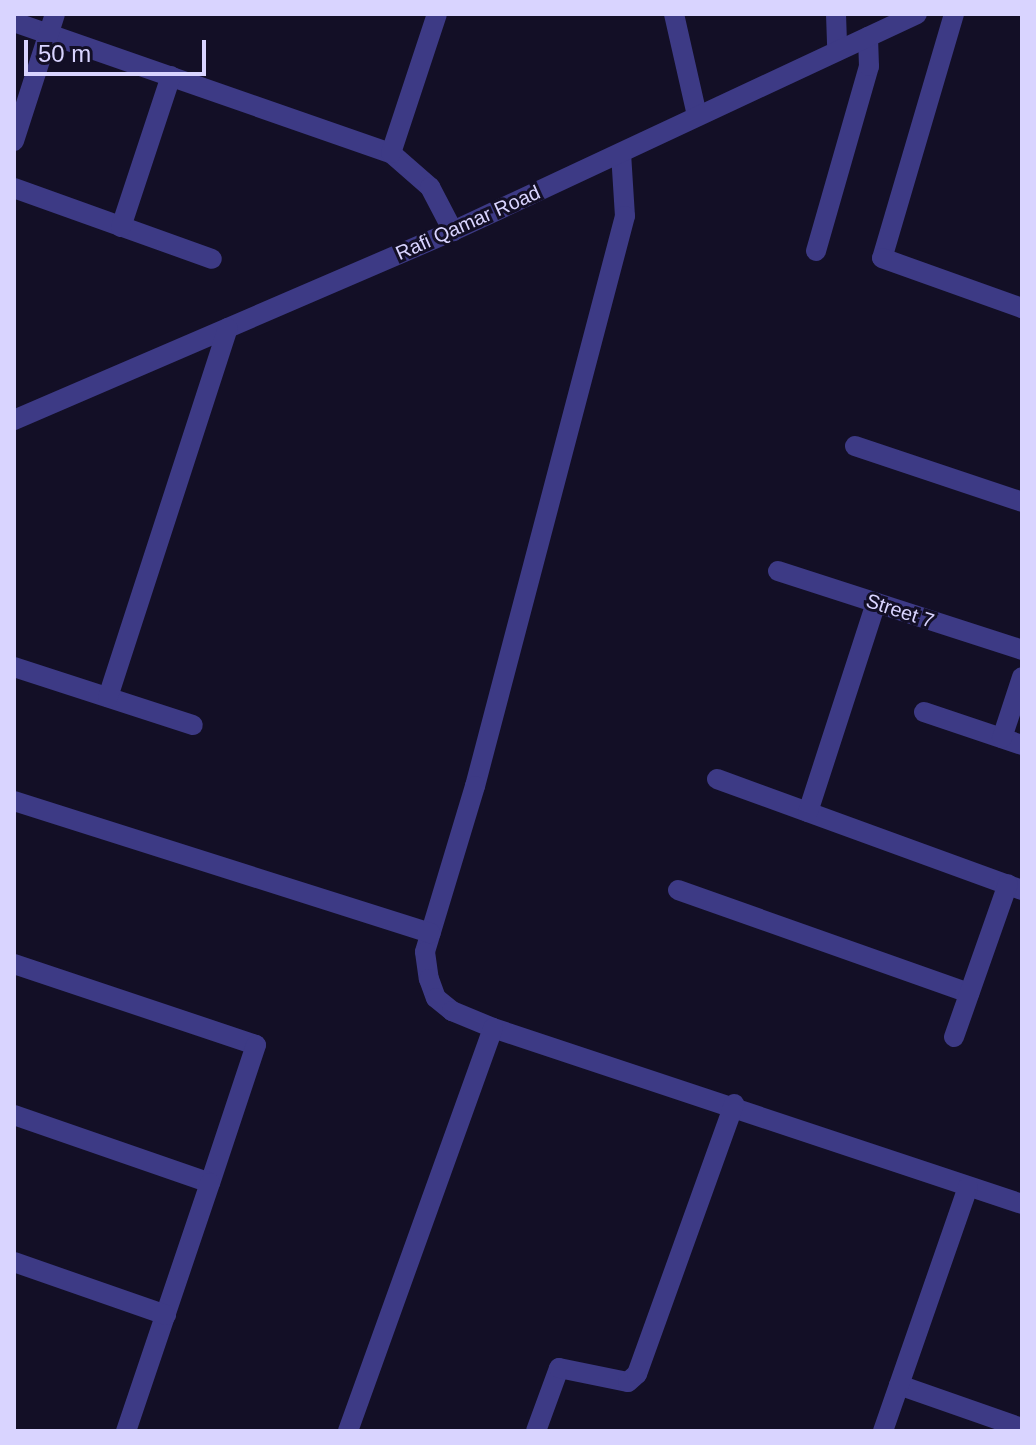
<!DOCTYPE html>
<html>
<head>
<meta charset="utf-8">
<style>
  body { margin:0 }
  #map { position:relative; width:1036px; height:1445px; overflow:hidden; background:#130f26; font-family:Helvetica,sans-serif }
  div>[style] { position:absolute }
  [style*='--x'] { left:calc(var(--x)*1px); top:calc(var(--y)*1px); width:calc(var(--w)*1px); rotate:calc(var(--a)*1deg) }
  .minor>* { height:20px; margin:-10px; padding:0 10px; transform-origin:10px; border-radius:10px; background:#3d3a85 }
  span { translate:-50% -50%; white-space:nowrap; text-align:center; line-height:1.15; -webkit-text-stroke:6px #130f26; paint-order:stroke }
  .street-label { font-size:20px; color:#d9d4ff }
  .frame { position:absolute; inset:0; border:16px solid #d9d4ff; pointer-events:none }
  .scale { position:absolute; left:24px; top:40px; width:182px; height:36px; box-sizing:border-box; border:4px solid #d9d4ff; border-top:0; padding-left:10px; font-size:24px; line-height:28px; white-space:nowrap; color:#d9d4ff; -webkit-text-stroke:6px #130f26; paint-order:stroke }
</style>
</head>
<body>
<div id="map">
  <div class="minor">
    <i style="--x:674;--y:14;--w:104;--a:77.2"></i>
    <i style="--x:836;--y:14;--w:37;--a:88"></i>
    <i style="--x:954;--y:14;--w:254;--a:106.4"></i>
    <i style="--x:882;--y:258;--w:149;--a:19.7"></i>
    <i style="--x:14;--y:22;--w:399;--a:19.2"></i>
    <i style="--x:391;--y:153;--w:52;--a:41.1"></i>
    <i style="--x:430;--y:187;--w:50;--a:62.4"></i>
    <i style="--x:14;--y:141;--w:133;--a:-72.1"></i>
    <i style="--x:391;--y:153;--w:146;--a:-71.7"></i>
    <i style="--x:621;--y:153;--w:63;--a:86.4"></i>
    <i style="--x:625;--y:216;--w:589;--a:104.74"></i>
    <i style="--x:475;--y:786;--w:173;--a:106.8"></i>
    <i style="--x:425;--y:952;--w:27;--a:82"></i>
    <i style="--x:429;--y:979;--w:20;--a:70"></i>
    <i style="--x:436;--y:998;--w:21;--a:39"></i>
    <i style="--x:452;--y:1011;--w:44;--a:22.5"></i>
    <i style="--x:493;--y:1028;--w:558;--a:18.4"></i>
    <i style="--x:14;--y:188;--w:210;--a:19.7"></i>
    <i style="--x:121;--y:227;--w:159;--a:-71.7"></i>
    <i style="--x:816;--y:251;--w:192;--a:-74"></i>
    <i style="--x:869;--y:66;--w:29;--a:-92"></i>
    <i style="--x:14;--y:420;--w:478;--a:-23.3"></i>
    <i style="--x:453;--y:231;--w:512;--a:-25.06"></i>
    <i style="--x:855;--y:446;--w:176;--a:18.5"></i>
    <i style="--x:778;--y:571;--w:256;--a:17.9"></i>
    <i style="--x:14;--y:667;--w:188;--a:18"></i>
    <i style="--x:108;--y:697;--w:388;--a:-72"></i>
    <i style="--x:924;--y:712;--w:103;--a:18.6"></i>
    <i style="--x:1002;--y:738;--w:64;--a:-71.8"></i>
    <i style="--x:717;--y:779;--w:325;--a:20"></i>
    <i style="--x:14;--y:801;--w:437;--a:17.6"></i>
    <i style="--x:808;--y:812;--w:220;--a:-72"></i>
    <i style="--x:678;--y:890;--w:309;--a:19.5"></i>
    <i style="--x:14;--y:964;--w:255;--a:18.5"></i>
    <i style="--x:256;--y:1045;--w:145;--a:108.4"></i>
    <i style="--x:954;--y:1037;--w:162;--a:-70.6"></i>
    <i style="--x:14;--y:1115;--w:207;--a:19.1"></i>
    <i style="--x:210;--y:1183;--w:262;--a:108.7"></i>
    <i style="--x:14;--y:1262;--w:161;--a:19.2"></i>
    <i style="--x:899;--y:1385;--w:130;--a:19.3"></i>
    <i style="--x:348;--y:1431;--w:428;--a:-70.2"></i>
    <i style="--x:536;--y:1431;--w:67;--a:-69.9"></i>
    <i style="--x:559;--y:1368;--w:70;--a:11.5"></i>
    <i style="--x:628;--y:1382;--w:12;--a:-42"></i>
    <i style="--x:637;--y:1374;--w:287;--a:-70.2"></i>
    <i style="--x:883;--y:1431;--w:258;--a:-70.8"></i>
  </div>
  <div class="street-label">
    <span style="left:468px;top:223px;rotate:-24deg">Rafi Qamar Road</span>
    <span style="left:900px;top:611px;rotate:18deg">Street 7</span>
  </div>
  <div class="frame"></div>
  <div class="scale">50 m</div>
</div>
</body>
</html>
